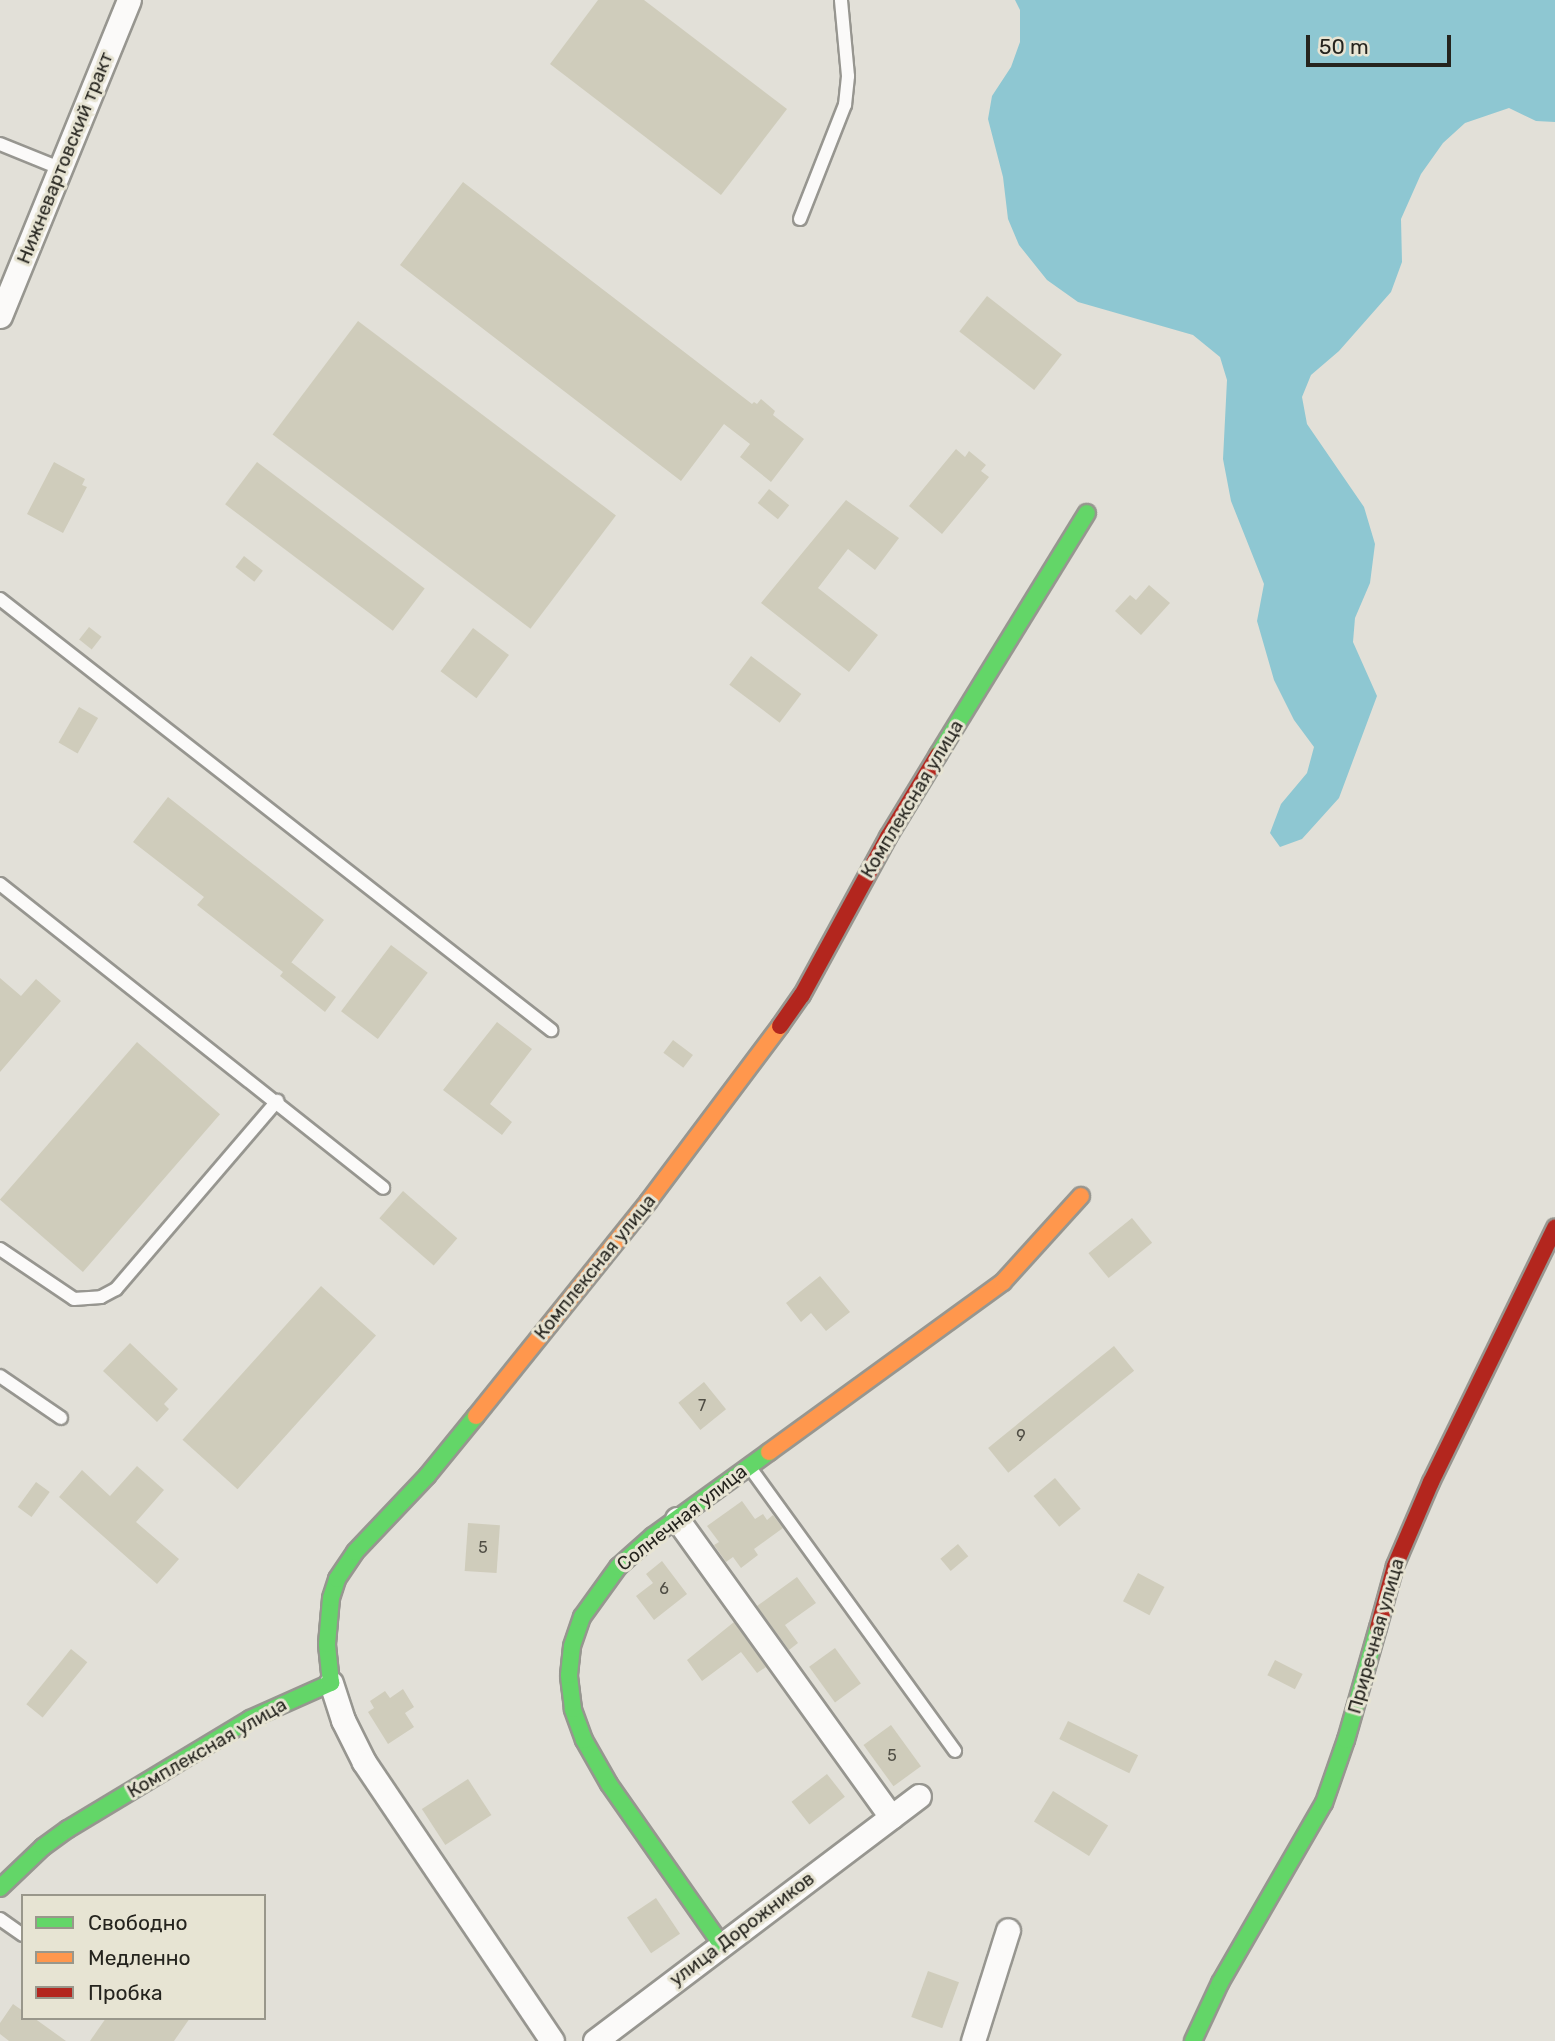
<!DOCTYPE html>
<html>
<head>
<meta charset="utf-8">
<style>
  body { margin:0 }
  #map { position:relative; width:1555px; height:2041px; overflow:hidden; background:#e2e0d8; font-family:Rubik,sans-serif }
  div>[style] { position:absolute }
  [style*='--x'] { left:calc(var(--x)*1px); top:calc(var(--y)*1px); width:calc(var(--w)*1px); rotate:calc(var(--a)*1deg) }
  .water>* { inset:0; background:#8ec7d2 }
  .building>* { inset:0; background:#cfccbb; transform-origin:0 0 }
  .roads { filter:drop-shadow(2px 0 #979690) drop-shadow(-2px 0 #979690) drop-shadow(0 2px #979690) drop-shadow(0 -2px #979690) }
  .lane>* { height:12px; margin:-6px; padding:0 6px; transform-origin:6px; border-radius:6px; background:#fbfaf9 }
  .street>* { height:23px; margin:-11.5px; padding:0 11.5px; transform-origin:11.5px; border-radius:11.5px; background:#fbfaf9 }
  .fast>* { height:16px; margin:-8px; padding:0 8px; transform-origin:8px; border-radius:8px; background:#63d668 }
  .slow>* { height:16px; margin:-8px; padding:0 8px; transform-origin:8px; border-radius:8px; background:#ff974d }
  .jam>* { height:16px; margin:-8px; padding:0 8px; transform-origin:8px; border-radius:8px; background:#b3261e }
  span { translate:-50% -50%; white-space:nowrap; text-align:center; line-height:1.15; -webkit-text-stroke:6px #e7e4d3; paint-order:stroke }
  .number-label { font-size:16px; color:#504e45 }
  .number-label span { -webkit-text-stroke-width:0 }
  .street-label { font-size:19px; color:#25241e }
  .legend { position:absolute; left:21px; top:1894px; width:245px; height:126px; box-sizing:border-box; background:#e7e4d3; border:2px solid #99978b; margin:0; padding:9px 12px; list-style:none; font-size:21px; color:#25241e }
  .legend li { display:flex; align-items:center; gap:14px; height:35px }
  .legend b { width:35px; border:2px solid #99978b }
  .scale { position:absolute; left:1306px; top:35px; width:145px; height:32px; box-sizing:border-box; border:4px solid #25241e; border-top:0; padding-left:9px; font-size:21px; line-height:24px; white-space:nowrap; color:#25241e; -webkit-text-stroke:5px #e7e4d3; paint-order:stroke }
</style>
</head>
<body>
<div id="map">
  <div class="water">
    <i style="clip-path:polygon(1015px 0,1555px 0,1555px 122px,1536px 121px,1509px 108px,1465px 123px,1443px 143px,1421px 174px,1401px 219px,1402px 262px,1391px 292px,1339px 351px,1311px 375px,1302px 397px,1307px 424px,1364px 507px,1375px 544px,1370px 583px,1355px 618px,1353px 642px,1377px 696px,1339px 798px,1302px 839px,1280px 847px,1270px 833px,1281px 804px,1307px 773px,1314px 747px,1294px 720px,1274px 680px,1257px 621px,1264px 584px,1231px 501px,1223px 459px,1227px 380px,1220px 357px,1193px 335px,1078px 302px,1047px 280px,1019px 245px,1008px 219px,1003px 177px,988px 119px,992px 96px,1011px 67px,1020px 42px,1020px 10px)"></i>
  </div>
  <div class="building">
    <i style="clip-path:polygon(598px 0,644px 0,787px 109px,721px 195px,550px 64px)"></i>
    <i style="clip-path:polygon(463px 182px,752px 404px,754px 402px,757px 404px,761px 399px,775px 411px,773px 415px,804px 439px,771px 482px,740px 457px,750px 444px,724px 424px,681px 481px,400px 265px)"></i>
    <i style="left:987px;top:296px;width:95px;height:45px;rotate:38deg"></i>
    <i style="left:358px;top:321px;width:323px;height:142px;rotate:37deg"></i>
    <i style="clip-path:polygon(956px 449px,965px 457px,969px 451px,986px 465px,981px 471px,989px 477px,942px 534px,909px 506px)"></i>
    <i style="clip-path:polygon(54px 462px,85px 479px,82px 485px,87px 487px,63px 533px,27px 514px)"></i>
    <i style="left:257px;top:462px;width:210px;height:53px;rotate:37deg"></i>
    <i style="left:769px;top:489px;width:26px;height:18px;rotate:39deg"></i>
    <i style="clip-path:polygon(846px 500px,899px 538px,875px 570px,848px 549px,818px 588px,878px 635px,849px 672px,761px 603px)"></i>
    <i style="left:244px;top:556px;width:24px;height:14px;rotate:38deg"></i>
    <i style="clip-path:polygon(1149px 585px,1170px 603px,1141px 635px,1115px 611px,1130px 595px,1136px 600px)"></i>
    <i style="left:89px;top:627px;width:16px;height:16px;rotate:38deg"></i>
    <i style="left:473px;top:628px;width:45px;height:54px;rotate:37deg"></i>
    <i style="left:751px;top:656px;width:63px;height:36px;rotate:37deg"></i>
    <i style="left:79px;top:707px;width:22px;height:41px;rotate:30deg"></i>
    <i style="clip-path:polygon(168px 797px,324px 920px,287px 968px,291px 962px,336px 997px,325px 1012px,280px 976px,283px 972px,197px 905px,204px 897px,133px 842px)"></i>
    <i style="left:391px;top:945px;width:46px;height:83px;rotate:37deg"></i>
    <i style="clip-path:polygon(0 978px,21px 996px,36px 979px,61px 1001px,0 1072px)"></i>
    <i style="clip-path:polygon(497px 1022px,532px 1049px,490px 1104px,512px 1122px,502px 1135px,443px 1090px)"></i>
    <i style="left:673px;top:1040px;width:25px;height:16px;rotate:37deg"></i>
    <i style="left:137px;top:1042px;width:110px;height:209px;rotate:41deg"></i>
    <i style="left:403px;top:1191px;width:72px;height:36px;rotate:41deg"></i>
    <i style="left:1132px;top:1218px;width:32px;height:56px;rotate:51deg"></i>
    <i style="clip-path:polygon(820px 1276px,850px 1312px,826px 1331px,811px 1313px,801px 1322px,786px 1303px)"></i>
    <i style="left:321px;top:1286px;width:74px;height:207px;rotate:42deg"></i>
    <i style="clip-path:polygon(130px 1343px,178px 1389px,164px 1404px,169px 1409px,157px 1422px,103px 1371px)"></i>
    <i style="left:1114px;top:1346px;width:32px;height:162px;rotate:51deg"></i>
    <i style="left:704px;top:1382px;width:35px;height:33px;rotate:51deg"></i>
    <i style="clip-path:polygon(137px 1466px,164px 1490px,136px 1522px,179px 1559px,157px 1584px,59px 1497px,82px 1470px,110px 1496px)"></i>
    <i style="left:1055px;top:1478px;width:40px;height:28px;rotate:50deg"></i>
    <i style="left:36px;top:1482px;width:17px;height:31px;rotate:36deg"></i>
    <i style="clip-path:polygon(742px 1501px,755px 1519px,763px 1514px,767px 1520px,773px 1515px,783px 1528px,754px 1549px,758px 1555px,741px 1568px,733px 1557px,726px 1562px,714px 1545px,719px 1542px,707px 1526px)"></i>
    <i style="left:468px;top:1523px;width:32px;height:48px;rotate:4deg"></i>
    <i style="left:958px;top:1544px;width:16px;height:23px;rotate:50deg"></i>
    <i style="clip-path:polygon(662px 1561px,687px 1594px,654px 1620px,636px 1596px,653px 1583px,646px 1574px)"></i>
    <i style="left:1138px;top:1573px;width:30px;height:32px;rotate:28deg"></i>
    <i style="clip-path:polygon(797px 1577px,816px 1603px,785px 1625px,798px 1643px,789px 1650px,757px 1606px)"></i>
    <i style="clip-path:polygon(734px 1622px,766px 1667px,757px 1673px,741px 1652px,702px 1681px,687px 1660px)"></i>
    <i style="left:835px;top:1648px;width:44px;height:32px;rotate:54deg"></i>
    <i style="left:71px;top:1649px;width:21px;height:71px;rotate:39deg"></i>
    <i style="left:1275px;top:1660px;width:31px;height:17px;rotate:27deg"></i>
    <i style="clip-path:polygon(403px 1689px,414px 1707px,405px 1713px,414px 1727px,388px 1744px,368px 1712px,374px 1708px,370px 1701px,385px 1691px,390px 1698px)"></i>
    <i style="left:1068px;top:1721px;width:78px;height:20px;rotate:26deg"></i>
    <i style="left:891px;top:1725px;width:51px;height:34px;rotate:54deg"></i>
    <i style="left:827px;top:1774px;width:29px;height:45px;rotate:52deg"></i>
    <i style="left:468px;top:1779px;width:43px;height:55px;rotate:57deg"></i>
    <i style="left:1053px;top:1791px;width:65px;height:36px;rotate:32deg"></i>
    <i style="left:656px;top:1898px;width:43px;height:35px;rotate:56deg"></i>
    <i style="left:928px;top:1971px;width:33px;height:49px;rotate:20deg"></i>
    <i style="clip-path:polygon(13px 2004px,23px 2011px,23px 2018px,34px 2018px,66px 2041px,9px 2041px,0 2034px,0 2023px)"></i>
    <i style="clip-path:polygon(106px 2018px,190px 2018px,174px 2041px,90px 2041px)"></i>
  </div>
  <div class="roads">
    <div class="lane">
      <i style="--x:0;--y:144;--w:67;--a:22"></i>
      <i style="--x:800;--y:219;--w:123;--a:-68.5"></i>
      <i style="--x:845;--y:105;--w:29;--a:-84"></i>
      <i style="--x:848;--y:76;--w:76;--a:-95.3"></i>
      <i style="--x:0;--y:599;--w:700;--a:38.03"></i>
      <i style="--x:0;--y:884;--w:489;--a:38.4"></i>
      <i style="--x:0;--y:1249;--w:89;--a:34"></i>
      <i style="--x:74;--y:1299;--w:27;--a:-4"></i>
      <i style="--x:101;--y:1297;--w:17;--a:-28"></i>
      <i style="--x:116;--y:1289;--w:248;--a:-49.4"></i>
      <i style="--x:0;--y:1376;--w:74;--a:34.5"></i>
      <i style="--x:751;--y:1469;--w:348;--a:54.1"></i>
      <i style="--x:0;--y:1919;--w:28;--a:35"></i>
    </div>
    <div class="street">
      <i style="--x:0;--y:316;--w:341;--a:-67.8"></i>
      <i style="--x:677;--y:1519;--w:367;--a:54.3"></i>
      <i style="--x:331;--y:1683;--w:39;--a:72"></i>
      <i style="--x:343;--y:1720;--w:47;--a:63.4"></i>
      <i style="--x:364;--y:1762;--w:336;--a:56"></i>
      <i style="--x:595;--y:2041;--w:406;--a:-37.1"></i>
      <i style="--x:973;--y:2041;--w:116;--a:-72.5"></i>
    </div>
    <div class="fast">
      <i style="--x:938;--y:755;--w:284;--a:-58.4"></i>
      <i style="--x:0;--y:1888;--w:59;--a:-43.6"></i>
      <i style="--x:43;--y:1847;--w:31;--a:-36"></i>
      <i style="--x:68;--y:1829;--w:213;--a:-31.1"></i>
      <i style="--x:250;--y:1719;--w:89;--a:-24"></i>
      <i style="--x:331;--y:1683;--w:39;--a:-96"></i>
      <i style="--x:327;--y:1644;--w:46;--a:-85"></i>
      <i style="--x:331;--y:1598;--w:20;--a:-72"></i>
      <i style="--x:337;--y:1579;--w:32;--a:-56"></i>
      <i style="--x:355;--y:1552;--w:105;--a:-46.5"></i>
      <i style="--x:427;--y:1476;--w:77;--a:-50.8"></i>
      <i style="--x:721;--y:1944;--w:195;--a:-125"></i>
      <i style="--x:609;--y:1784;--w:51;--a:-119.6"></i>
      <i style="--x:584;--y:1740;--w:33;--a:-110"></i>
      <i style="--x:573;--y:1709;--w:34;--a:-97"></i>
      <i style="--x:569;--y:1675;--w:29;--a:-84"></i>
      <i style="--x:572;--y:1646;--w:31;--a:-71"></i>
      <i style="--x:582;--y:1617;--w:62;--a:-54.2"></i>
      <i style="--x:618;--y:1567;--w:47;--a:-41.5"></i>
      <i style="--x:653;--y:1536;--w:143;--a:-35.9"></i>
      <i style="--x:1193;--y:2041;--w:64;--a:-65"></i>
      <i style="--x:1220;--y:1983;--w:208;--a:-60"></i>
      <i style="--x:1324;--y:1803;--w:67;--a:-70.8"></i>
      <i style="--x:1346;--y:1740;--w:116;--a:-74.1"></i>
    </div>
    <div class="slow">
      <i style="--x:476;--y:1416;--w:275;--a:-51.2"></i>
      <i style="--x:648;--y:1202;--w:220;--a:-53.1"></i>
      <i style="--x:769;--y:1452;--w:289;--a:-36"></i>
      <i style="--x:1003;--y:1282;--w:116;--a:-47.8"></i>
    </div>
    <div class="jam">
      <i style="--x:780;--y:1026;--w:38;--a:-55"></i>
      <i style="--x:802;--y:995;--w:180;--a:-61.4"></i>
      <i style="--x:888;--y:837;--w:96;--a:-58.6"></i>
      <i style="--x:1378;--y:1628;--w:64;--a:-74.7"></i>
      <i style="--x:1395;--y:1566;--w:91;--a:-66.8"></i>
      <i style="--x:1431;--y:1482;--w:283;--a:-64"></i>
    </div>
  </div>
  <div class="number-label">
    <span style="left:702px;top:1406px">7</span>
    <span style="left:1021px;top:1436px">9</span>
    <span style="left:483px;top:1548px">5</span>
    <span style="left:664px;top:1589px">6</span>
    <span style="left:892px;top:1756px">5</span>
  </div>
  <div class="street-label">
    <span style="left:65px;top:158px;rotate:-68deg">Нижневартовский тракт</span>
    <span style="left:912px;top:799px;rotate:-59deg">Комплексная улица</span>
    <span style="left:595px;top:1267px;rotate:-51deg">Комплексная улица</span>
    <span style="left:682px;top:1518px;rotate:-38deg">Солнечная улица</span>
    <span style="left:1376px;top:1636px;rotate:-74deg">Приречная улица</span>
    <span style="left:207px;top:1748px;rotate:-30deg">Комплексная улица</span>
    <span style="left:742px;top:1929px;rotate:-37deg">улица Дорожников</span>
  </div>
  <ul class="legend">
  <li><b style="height:9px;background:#63d668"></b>Свободно</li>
  <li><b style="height:9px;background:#ff974d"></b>Медленно</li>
  <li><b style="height:9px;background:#b3261e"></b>Пробка</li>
  </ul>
  <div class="scale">50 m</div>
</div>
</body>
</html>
